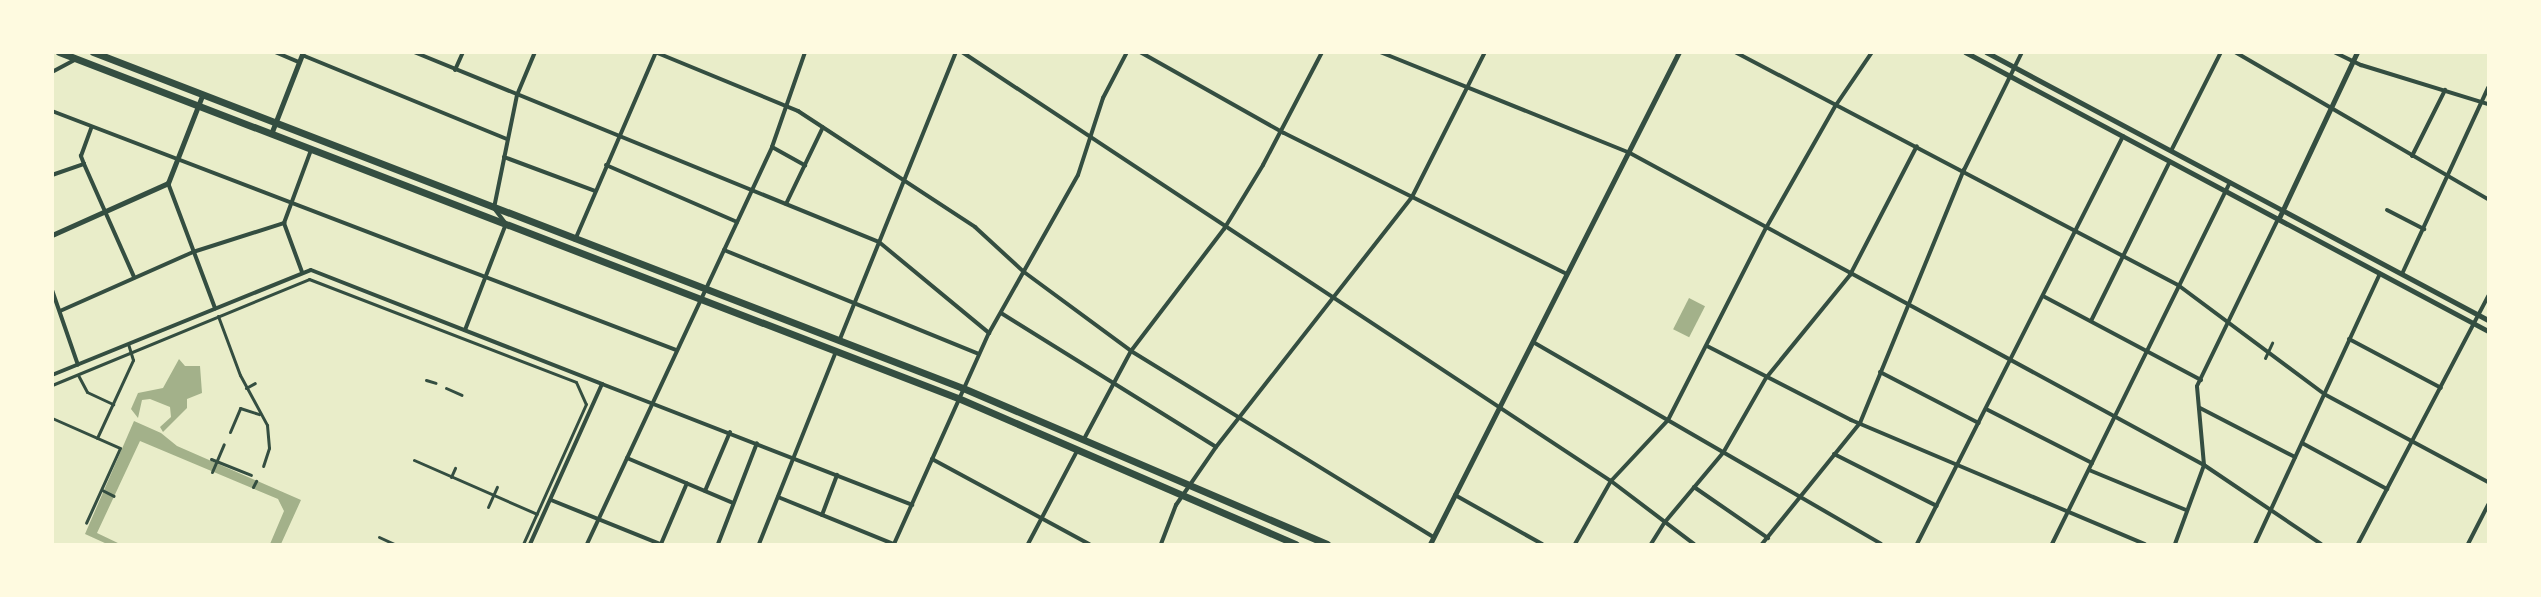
<!DOCTYPE html>
<html>
<head>
<meta charset="utf-8">
<style>
  body { margin:0 }
  #map { position:relative; width:2541px; height:597px; overflow:hidden; background:#e9edc9; font-family:"Asap Condensed",sans-serif }
  div>[style] { position:absolute }
  [style*='--x'] { left:calc(var(--x)*1px); top:calc(var(--y)*1px); width:calc(var(--w)*1px); rotate:calc(var(--a)*1deg) }
  .water>* { inset:0; background:#a3b18a; transform-origin:0 0 }
  .pedestrian>* { height:3px; margin:-1.5px; padding:0 1.5px; transform-origin:1.5px; border-radius:1.5px; background:#344e41 }
  .minor>* { height:4px; margin:-2px; padding:0 2px; transform-origin:2px; border-radius:2px; background:#344e41 }
  .tertiary>* { height:5px; margin:-2.5px; padding:0 2.5px; transform-origin:2.5px; border-radius:2.5px; background:#344e41 }
  .trunk>* { height:7px; margin:-3.5px; padding:0 3.5px; transform-origin:3.5px; border-radius:3.5px; background:#344e41 }
  span { translate:-50% -50%; white-space:nowrap; text-align:center; line-height:1.15; -webkit-text-stroke:4.5px #fefae0; paint-order:stroke }
  .frame { position:absolute; inset:0; border:54px solid #fefae0; pointer-events:none }
</style>
</head>
<body>
<div id="map">
  <div class="water">
    <i style="left:1689px;top:298px;width:18px;height:35px;rotate:27deg"></i>
    <i style="clip-path:polygon(179px 359px,185px 366px,200px 366px,202px 393px,187px 399px,187px 408px,163px 432px,160px 427px,171px 417px,170px 407px,150px 399px,142px 400px,138px 418px,131px 409px,138px 393px,163px 388px)"></i>
    <i style="clip-path:polygon(134px 421px,161px 433px,177px 446px,301px 500px,281px 544px,270px 544px,284px 511px,278px 499px,140px 441px,97px 533px,120px 544px,107px 544px,85px 534px)"></i>
  </div>
  <div class="pedestrian">
    <i style="--x:218;--y:316;--w:63;--a:69.6"></i>
    <i style="--x:240;--y:375;--w:57;--a:61.6"></i>
    <i style="--x:267;--y:425;--w:23;--a:85"></i>
    <i style="--x:269;--y:448;--w:19;--a:108"></i>
    <i style="--x:2265;--y:358;--w:17;--a:-65"></i>
    <i style="--x:78;--y:375;--w:19;--a:62"></i>
    <i style="--x:87;--y:392;--w:29;--a:25"></i>
    <i style="--x:426;--y:380;--w:10;--a:17"></i>
    <i style="--x:52;--y:385;--w:278;--a:-22.4"></i>
    <i style="--x:309;--y:279;--w:286;--a:21.1"></i>
    <i style="--x:576;--y:382;--w:24;--a:66"></i>
    <i style="--x:586;--y:404;--w:154;--a:114.2"></i>
    <i style="--x:246;--y:388;--w:10;--a:-29"></i>
    <i style="--x:446;--y:388;--w:17;--a:24"></i>
    <i style="--x:52;--y:418;--w:74;--a:23.8"></i>
    <i style="--x:120;--y:448;--w:82;--a:114.4"></i>
    <i style="--x:230;--y:432;--w:26;--a:-67"></i>
    <i style="--x:240;--y:408;--w:20;--a:18"></i>
    <i style="--x:97;--y:438;--w:86;--a:-65.2"></i>
    <i style="--x:133;--y:360;--w:17;--a:-107"></i>
    <i style="--x:211;--y:459;--w:43;--a:21.8"></i>
    <i style="--x:414;--y:460;--w:134;--a:23.7"></i>
    <i style="--x:212;--y:472;--w:30;--a:-67"></i>
    <i style="--x:451;--y:477;--w:10;--a:-66"></i>
    <i style="--x:253;--y:487;--w:7;--a:-63"></i>
    <i style="--x:102;--y:490;--w:13;--a:27"></i>
    <i style="--x:488;--y:507;--w:22;--a:-66"></i>
    <i style="--x:379;--y:537;--w:17;--a:25"></i>
  </div>
  <div class="minor">
    <i style="--x:275;--y:52;--w:26;--a:23"></i>
    <i style="--x:414;--y:52;--w:502;--a:22.23"></i>
    <i style="--x:879;--y:242;--w:143;--a:39.6"></i>
    <i style="--x:655;--y:52;--w:155;--a:22.4"></i>
    <i style="--x:798;--y:111;--w:212;--a:33.2"></i>
    <i style="--x:975;--y:227;--w:67;--a:42.6"></i>
    <i style="--x:1024;--y:272;--w:133;--a:36.4"></i>
    <i style="--x:1131;--y:351;--w:355;--a:31.6"></i>
    <i style="--x:962;--y:52;--w:778;--a:33.47"></i>
    <i style="--x:1611;--y:481;--w:104;--a:37.2"></i>
    <i style="--x:1140;--y:52;--w:165;--a:29.4"></i>
    <i style="--x:1284;--y:133;--w:316;--a:26.5"></i>
    <i style="--x:1380;--y:52;--w:267;--a:22"></i>
    <i style="--x:1628;--y:152;--w:656;--a:28.52"></i>
    <i style="--x:2204;--y:465;--w:141;--a:34"></i>
    <i style="--x:1735;--y:52;--w:501;--a:27.74"></i>
    <i style="--x:2178;--y:285;--w:182;--a:36.7"></i>
    <i style="--x:2324;--y:394;--w:186;--a:28.2"></i>
    <i style="--x:2235;--y:52;--w:293;--a:30.2"></i>
    <i style="--x:2334;--y:52;--w:30;--a:26"></i>
    <i style="--x:2361;--y:65;--w:133;--a:17.1"></i>
    <i style="--x:302;--y:55;--w:222;--a:22.3"></i>
    <i style="--x:455;--y:70;--w:20;--a:-66"></i>
    <i style="--x:52;--y:72;--w:26;--a:-28"></i>
    <i style="--x:52;--y:111;--w:668;--a:20.96"></i>
    <i style="--x:772;--y:147;--w:38;--a:29"></i>
    <i style="--x:2171;--y:151;--w:111;--a:-63.2"></i>
    <i style="--x:2412;--y:156;--w:74;--a:-63.4"></i>
    <i style="--x:504;--y:157;--w:97;--a:20.5"></i>
    <i style="--x:84;--y:164;--w:124;--a:66.1"></i>
    <i style="--x:606;--y:165;--w:143;--a:23.5"></i>
    <i style="--x:52;--y:175;--w:34;--a:-19"></i>
    <i style="--x:84;--y:164;--w:9;--a:-111"></i>
    <i style="--x:81;--y:156;--w:30;--a:-70"></i>
    <i style="--x:168;--y:183;--w:134;--a:69.4"></i>
    <i style="--x:786;--y:204;--w:85;--a:-64.3"></i>
    <i style="--x:2387;--y:210;--w:42;--a:27.2"></i>
    <i style="--x:575;--y:240;--w:205;--a:-66.7"></i>
    <i style="--x:724;--y:250;--w:275;--a:22.2"></i>
    <i style="--x:302;--y:272;--w:52;--a:-110.2"></i>
    <i style="--x:284;--y:223;--w:78;--a:-69.7"></i>
    <i style="--x:2402;--y:274;--w:205;--a:-65.2"></i>
    <i style="--x:52;--y:290;--w:79;--a:70.9"></i>
    <i style="--x:2043;--y:296;--w:179;--a:28"></i>
    <i style="--x:60;--y:311;--w:145;--a:-23.9"></i>
    <i style="--x:193;--y:252;--w:96;--a:-17.7"></i>
    <i style="--x:1001;--y:313;--w:253;--a:31.9"></i>
    <i style="--x:2091;--y:321;--w:178;--a:-63.7"></i>
    <i style="--x:465;--y:330;--w:114;--a:-68.9"></i>
    <i style="--x:506;--y:224;--w:20;--a:-127"></i>
    <i style="--x:494;--y:208;--w:115;--a:-78.5"></i>
    <i style="--x:517;--y:95;--w:47;--a:-67.3"></i>
    <i style="--x:840;--y:339;--w:310;--a:-68"></i>
    <i style="--x:2349;--y:339;--w:104;--a:28"></i>
    <i style="--x:1533;--y:342;--w:402;--a:30.1"></i>
    <i style="--x:1707;--y:346;--w:162;--a:27.2"></i>
    <i style="--x:1851;--y:420;--w:319;--a:22.9"></i>
    <i style="--x:1880;--y:372;--w:111;--a:27.3"></i>
    <i style="--x:52;--y:375;--w:279;--a:-22.1"></i>
    <i style="--x:311;--y:270;--w:313;--a:21.4"></i>
    <i style="--x:602;--y:384;--w:175;--a:114.2"></i>
    <i style="--x:602;--y:384;--w:333;--a:21.3"></i>
    <i style="--x:2200;--y:408;--w:107;--a:27.3"></i>
    <i style="--x:1986;--y:409;--w:119;--a:27"></i>
    <i style="--x:1084;--y:439;--w:100;--a:-61.9"></i>
    <i style="--x:1131;--y:351;--w:153;--a:-52.7"></i>
    <i style="--x:1224;--y:229;--w:75;--a:-58.6"></i>
    <i style="--x:1263;--y:165;--w:127;--a:-62.4"></i>
    <i style="--x:2302;--y:443;--w:97;--a:28.4"></i>
    <i style="--x:1834;--y:454;--w:115;--a:26.8"></i>
    <i style="--x:627;--y:458;--w:115;--a:23"></i>
    <i style="--x:932;--y:459;--w:179;--a:28.4"></i>
    <i style="--x:2089;--y:470;--w:105;--a:22.4"></i>
    <i style="--x:1694;--y:487;--w:90;--a:34.6"></i>
    <i style="--x:705;--y:491;--w:64;--a:-67"></i>
    <i style="--x:1455;--y:495;--w:100;--a:29.4"></i>
    <i style="--x:778;--y:497;--w:125;--a:22.1"></i>
    <i style="--x:551;--y:500;--w:118;--a:22"></i>
    <i style="--x:822;--y:515;--w:43;--a:-69.4"></i>
    <i style="--x:587;--y:544;--w:438;--a:-65"></i>
    <i style="--x:772;--y:147;--w:101;--a:-70.8"></i>
    <i style="--x:661;--y:544;--w:66;--a:-66.9"></i>
    <i style="--x:718;--y:544;--w:108;--a:-68.9"></i>
    <i style="--x:759;--y:544;--w:208;--a:-68.2"></i>
    <i style="--x:894;--y:544;--w:231;--a:-65.8"></i>
    <i style="--x:989;--y:333;--w:181;--a:-60.6"></i>
    <i style="--x:1078;--y:175;--w:81;--a:-72"></i>
    <i style="--x:1103;--y:98;--w:52;--a:-62.4"></i>
    <i style="--x:1028;--y:544;--w:105;--a:-62.2"></i>
    <i style="--x:1161;--y:544;--w:42;--a:-69"></i>
    <i style="--x:1176;--y:505;--w:70;--a:-55.4"></i>
    <i style="--x:1216;--y:447;--w:318;--a:-51.9"></i>
    <i style="--x:1412;--y:197;--w:162;--a:-63.3"></i>
    <i style="--x:1575;--y:544;--w:73;--a:-60.3"></i>
    <i style="--x:1611;--y:481;--w:83;--a:-46.9"></i>
    <i style="--x:1668;--y:420;--w:216;--a:-63"></i>
    <i style="--x:1766;--y:228;--w:142;--a:-60.4"></i>
    <i style="--x:1836;--y:105;--w:64;--a:-55.8"></i>
    <i style="--x:1651;--y:544;--w:26;--a:-58"></i>
    <i style="--x:1665;--y:522;--w:90;--a:-50"></i>
    <i style="--x:1723;--y:453;--w:86;--a:-60.2"></i>
    <i style="--x:1766;--y:378;--w:133;--a:-50.8"></i>
    <i style="--x:1850;--y:275;--w:145;--a:-62.6"></i>
    <i style="--x:1762;--y:544;--w:156;--a:-51"></i>
    <i style="--x:1860;--y:423;--w:274;--a:-67.7"></i>
    <i style="--x:1964;--y:170;--w:131;--a:-63.8"></i>
    <i style="--x:1917;--y:544;--w:457;--a:-63.2"></i>
    <i style="--x:2052;--y:544;--w:403;--a:-63.8"></i>
    <i style="--x:2175;--y:544;--w:84;--a:-69.8"></i>
    <i style="--x:2204;--y:465;--w:79;--a:-95.1"></i>
    <i style="--x:2197;--y:386;--w:186;--a:-64.1"></i>
    <i style="--x:2255;--y:544;--w:298;--a:-65.2"></i>
    <i style="--x:2358;--y:544;--w:280;--a:-62.3"></i>
    <i style="--x:2468;--y:544;--w:44;--a:-62.9"></i>
  </div>
  <div class="tertiary">
    <i style="--x:1965;--y:52;--w:593;--a:28.08"></i>
    <i style="--x:1986;--y:52;--w:569;--a:28.1"></i>
    <i style="--x:271;--y:134;--w:88;--a:-68.7"></i>
    <i style="--x:2279;--y:218;--w:183;--a:-64.8"></i>
    <i style="--x:52;--y:235;--w:127;--a:-24.1"></i>
    <i style="--x:168;--y:183;--w:93;--a:-68.7"></i>
    <i style="--x:1430;--y:544;--w:551;--a:-63.16"></i>
  </div>
  <div class="trunk">
    <i style="--x:59;--y:52;--w:963;--a:21.05"></i>
    <i style="--x:958;--y:398;--w:368;--a:23.4"></i>
    <i style="--x:93;--y:52;--w:933;--a:21.12"></i>
    <i style="--x:963;--y:388;--w:396;--a:23.2"></i>
  </div>
  <div class="frame"></div>
</div>
</body>
</html>
